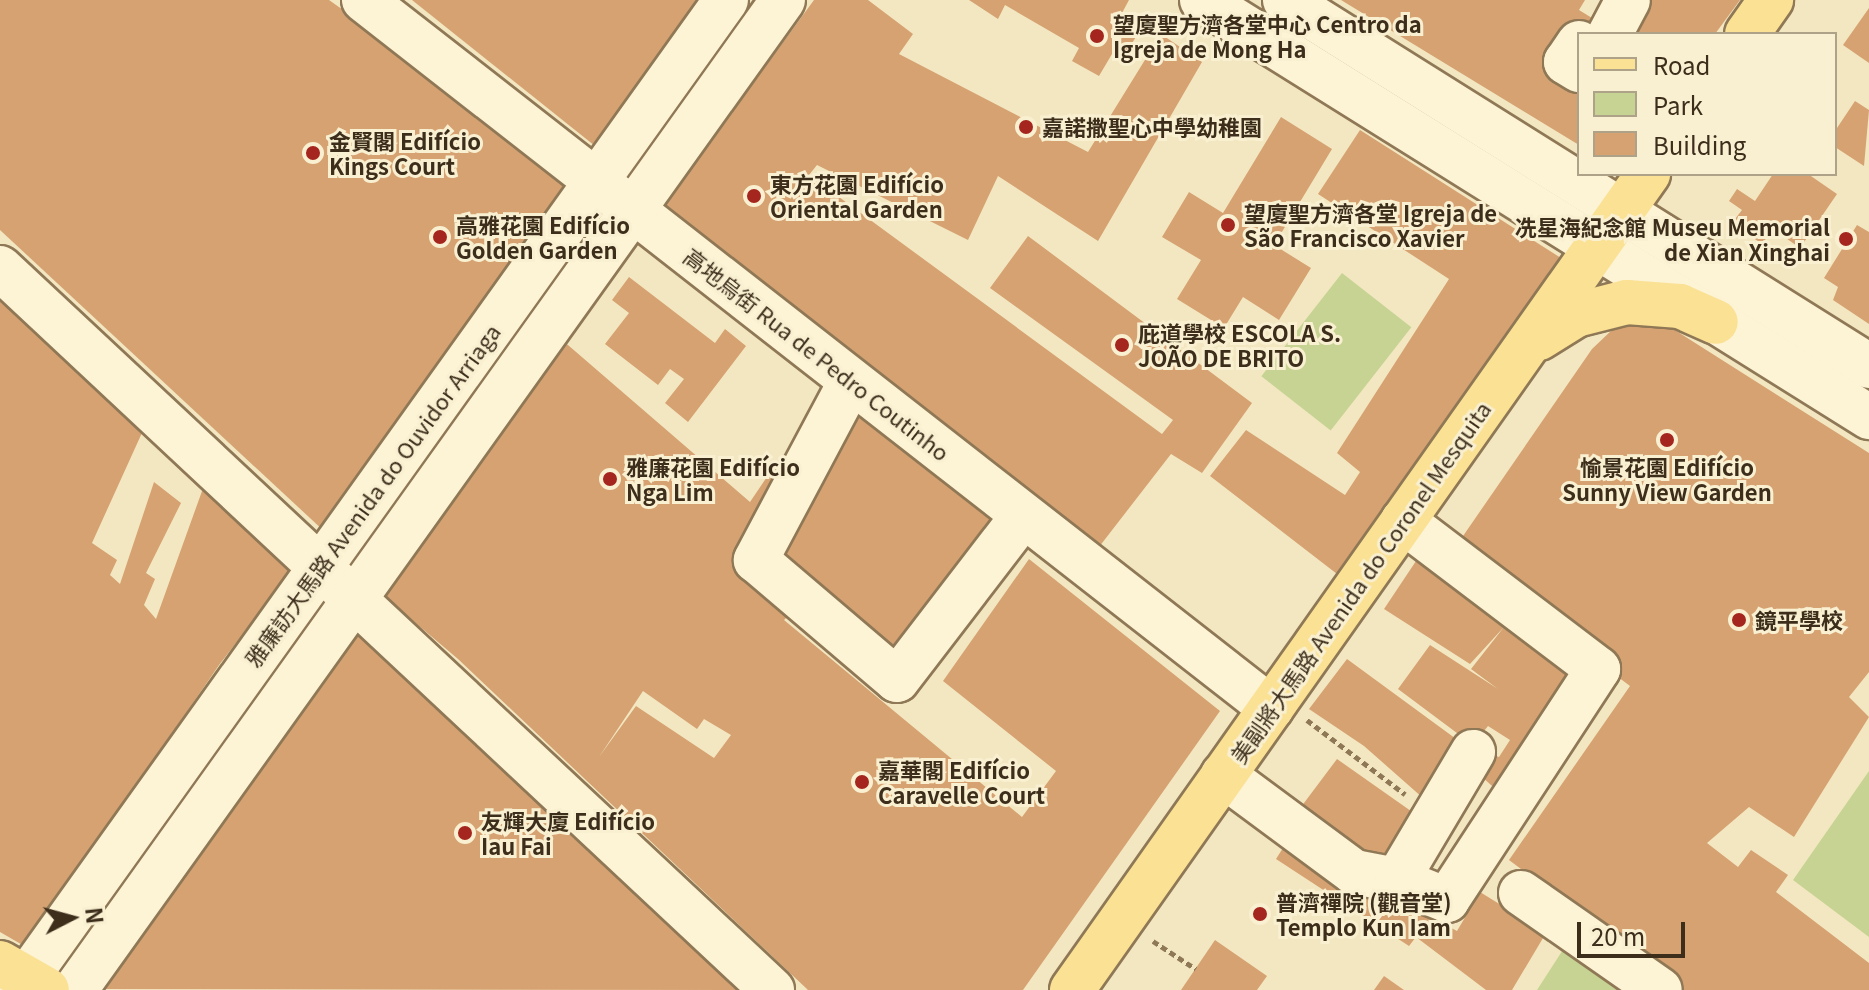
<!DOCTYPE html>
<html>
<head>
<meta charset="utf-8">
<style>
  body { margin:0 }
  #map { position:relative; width:1869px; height:990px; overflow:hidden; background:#f3e7c1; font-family:Georgia,"Noto Sans SC",serif }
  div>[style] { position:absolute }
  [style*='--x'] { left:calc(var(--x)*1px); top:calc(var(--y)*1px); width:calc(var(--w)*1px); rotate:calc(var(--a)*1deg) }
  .green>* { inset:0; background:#c7d393; transform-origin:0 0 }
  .building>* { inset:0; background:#d6a272 }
  .path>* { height:5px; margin-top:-2.5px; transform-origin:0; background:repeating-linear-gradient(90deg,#8f7856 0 6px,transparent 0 10px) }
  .roads { filter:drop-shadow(2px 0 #8f7856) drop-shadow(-2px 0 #8f7856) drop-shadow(0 2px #8f7856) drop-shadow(0 -2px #8f7856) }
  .minor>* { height:44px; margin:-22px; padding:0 22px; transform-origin:22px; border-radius:22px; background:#fdf3d5 }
  .major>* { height:44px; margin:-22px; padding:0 22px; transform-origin:22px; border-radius:22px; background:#fbe194 }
  .dots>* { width:22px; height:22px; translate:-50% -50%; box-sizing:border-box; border:4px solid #f9f0d1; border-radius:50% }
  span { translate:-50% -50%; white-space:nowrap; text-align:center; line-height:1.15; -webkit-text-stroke:6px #f9f0d1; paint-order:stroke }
  .poi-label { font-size:22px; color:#3d2e1c; font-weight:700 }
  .left { translate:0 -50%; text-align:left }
  .right { translate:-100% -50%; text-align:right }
  .street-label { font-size:22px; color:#3d2e1c }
  .legend { position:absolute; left:1577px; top:32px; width:260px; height:144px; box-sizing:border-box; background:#f9f0d1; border:2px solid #aea289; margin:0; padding:10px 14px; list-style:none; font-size:24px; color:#3d2e1c }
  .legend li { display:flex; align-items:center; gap:16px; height:40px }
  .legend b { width:40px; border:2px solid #aea289 }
  .north { position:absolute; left:32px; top:878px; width:80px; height:80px; -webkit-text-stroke:6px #f9f0d1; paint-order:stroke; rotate:84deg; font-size:22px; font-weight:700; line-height:32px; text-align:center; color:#3d2e1c }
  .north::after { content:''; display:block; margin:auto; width:28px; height:36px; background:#3d2e1c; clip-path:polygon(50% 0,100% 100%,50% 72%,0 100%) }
  .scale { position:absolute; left:1577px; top:922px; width:108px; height:36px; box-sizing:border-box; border:4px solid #3d2e1c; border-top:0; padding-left:10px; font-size:24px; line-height:28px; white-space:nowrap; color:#3d2e1c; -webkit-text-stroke:6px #f9f0d1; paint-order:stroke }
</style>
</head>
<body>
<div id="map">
  <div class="green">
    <i style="left:1342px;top:273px;width:88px;height:131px;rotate:38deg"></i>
    <i style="clip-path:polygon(1869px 771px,1869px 937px,1793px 880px)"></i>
    <i style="clip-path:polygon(1566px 945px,1630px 990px,1537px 990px)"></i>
  </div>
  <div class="building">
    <i style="clip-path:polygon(0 0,329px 0,576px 175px,325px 532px,0 230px)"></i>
    <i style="clip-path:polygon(412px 0,701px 0,595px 146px)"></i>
    <i style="clip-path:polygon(814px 0,868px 0,913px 34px,899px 54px,1088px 152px,1161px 34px,1202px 62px,1098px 241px,998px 176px,968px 240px,817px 165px,809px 175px,1162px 434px,1173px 420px,990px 288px,1028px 236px,1252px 403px,1202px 473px,1171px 454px,1099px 547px,655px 217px)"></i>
    <i style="clip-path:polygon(969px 0,1129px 0,1122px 13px,1143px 25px,1122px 60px,1112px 54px,1099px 76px,1072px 61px,1079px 48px,1005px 5px,998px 19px)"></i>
    <i style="clip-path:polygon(1341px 0,1585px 0,1579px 10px,1592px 18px,1580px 34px,1579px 145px)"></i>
    <i style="clip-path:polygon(1648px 0,1740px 0,1715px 34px,1633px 34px)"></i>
    <i style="clip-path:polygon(1869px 8px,1869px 63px,1843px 45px)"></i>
    <i style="clip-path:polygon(1855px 101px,1869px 110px,1864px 166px,1835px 147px,1835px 131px)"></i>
    <i style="clip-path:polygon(1281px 117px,1332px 149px,1274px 245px,1311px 268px,1279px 320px,1243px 297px,1224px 328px,1177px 299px,1201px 260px,1162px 237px,1189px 192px,1223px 213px)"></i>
    <i style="clip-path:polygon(1360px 130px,1561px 258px,1350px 584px,1210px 476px,1246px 430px,1345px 495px,1360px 472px,1337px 453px,1449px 279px,1318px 194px)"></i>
    <i style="clip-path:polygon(1773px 174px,1808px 174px,1837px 194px,1800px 248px,1773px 229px,1762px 244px,1732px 223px,1742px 210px,1729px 201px,1737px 189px,1755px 201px)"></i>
    <i style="clip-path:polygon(1857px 225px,1869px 232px,1869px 324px,1833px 300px,1838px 287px,1824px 278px)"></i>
    <i style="clip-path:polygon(629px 277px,715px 343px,725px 329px,746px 346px,688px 422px,665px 403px,684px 379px,670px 369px,658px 385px,605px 344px,629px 313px,612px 300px)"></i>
    <i style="clip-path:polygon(0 296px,146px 424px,92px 543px,117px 560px,110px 575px,120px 584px,154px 482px,181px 503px,146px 573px,155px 579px,144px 605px,156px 619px,206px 480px,299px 562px,219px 665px,26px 947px,0 932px)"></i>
    <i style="clip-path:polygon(1640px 324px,1670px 327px,1869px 453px,1869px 672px,1849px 697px,1869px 717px,1794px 837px,1749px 807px,1707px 843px,1738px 867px,1751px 850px,1788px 875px,1776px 892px,1869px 963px,1869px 990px,1681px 990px,1509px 860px,1630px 686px,1452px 552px,1592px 349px,1612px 330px)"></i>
    <i style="clip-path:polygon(evenodd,561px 339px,750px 502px,781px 456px,793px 464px,733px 562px,790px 614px,784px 620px,1022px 817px,1056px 771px,943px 681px,1029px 559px,1220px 711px,1023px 990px,808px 990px,458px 659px,372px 586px,561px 339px,643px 691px,697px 729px,704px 719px,731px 735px,714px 758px,636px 706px,599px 757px,643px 691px)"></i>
    <i style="clip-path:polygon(850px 405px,1003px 527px,899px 655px,774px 554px)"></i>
    <i style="clip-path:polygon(1426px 546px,1587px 671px,1501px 794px,1471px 767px,1484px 752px,1499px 757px,1510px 740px,1488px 726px,1473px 745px,1398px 689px,1430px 645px,1498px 689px,1471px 669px,1504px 627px,1470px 664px,1384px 609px)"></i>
    <i style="clip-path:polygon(351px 623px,741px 990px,102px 989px)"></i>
    <i style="clip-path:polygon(1347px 659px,1463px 744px,1423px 798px,1364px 746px,1309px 709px)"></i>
    <i style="clip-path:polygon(1337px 759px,1418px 816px,1387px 873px,1292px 819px)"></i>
    <i style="clip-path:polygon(1288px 840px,1457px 931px,1480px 892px,1546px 933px,1512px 990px,1486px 990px,1416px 937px,1409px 946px,1276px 859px)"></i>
    <i style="clip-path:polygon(1215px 940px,1267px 976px,1257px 990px,1181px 990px)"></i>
    <i style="clip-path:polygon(1384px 976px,1404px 990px,1374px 990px)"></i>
  </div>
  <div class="path">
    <i style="--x:1307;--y:720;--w:123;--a:37.1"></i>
    <i style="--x:1153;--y:941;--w:51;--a:33.1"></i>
  </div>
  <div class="roads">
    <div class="minor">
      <i style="--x:364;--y:0;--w:1151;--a:37.98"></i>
      <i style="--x:1202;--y:0;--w:787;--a:32.01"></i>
      <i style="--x:1285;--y:0;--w:689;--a:32.08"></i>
      <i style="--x:1610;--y:34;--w:38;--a:-62"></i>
      <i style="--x:1579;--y:43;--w:23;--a:124"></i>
      <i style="--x:1566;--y:62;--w:15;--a:32"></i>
      <i style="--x:0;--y:268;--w:1057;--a:43.08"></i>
      <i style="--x:851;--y:381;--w:203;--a:118"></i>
      <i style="--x:756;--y:560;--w:185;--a:40.4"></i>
      <i style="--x:897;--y:680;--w:207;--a:-52.5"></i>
      <i style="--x:1223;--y:775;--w:163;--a:36.5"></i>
      <i style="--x:1354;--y:872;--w:44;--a:10.5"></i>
      <i style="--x:1397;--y:880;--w:54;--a:21.8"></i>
      <i style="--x:1447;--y:900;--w:276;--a:-56.8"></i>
      <i style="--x:1598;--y:669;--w:245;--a:-142.8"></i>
      <i style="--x:1397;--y:880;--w:149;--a:-59.3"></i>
      <i style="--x:1521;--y:893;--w:169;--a:34.9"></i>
      <i style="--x:18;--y:990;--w:1217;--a:-54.43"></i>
      <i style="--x:75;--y:990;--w:1217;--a:-54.43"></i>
    </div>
    <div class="major">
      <i style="--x:1747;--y:34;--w:42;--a:-54.8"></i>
      <i style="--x:1539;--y:338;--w:44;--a:-31.9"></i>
      <i style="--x:1576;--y:315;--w:53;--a:-14.3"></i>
      <i style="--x:1627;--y:302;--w:53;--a:4.3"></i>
      <i style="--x:1680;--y:306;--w:39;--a:24"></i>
      <i style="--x:0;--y:963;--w:54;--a:29.9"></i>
      <i style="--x:1072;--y:990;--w:999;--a:-54.78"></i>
    </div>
  </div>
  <div class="dots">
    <i style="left:1097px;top:36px;background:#a5261e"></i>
    <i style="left:1026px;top:127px;background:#a5261e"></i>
    <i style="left:313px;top:153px;background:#a5261e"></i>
    <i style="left:754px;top:196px;background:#a5261e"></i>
    <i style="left:1228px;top:225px;background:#a5261e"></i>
    <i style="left:440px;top:237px;background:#a5261e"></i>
    <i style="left:1846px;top:239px;background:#a5261e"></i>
    <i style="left:1122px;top:345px;background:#a5261e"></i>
    <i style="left:1667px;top:440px;background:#a5261e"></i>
    <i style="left:610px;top:479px;background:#a5261e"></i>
    <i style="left:1739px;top:620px;background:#a5261e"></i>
    <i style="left:862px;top:782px;background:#a5261e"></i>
    <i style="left:465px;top:833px;background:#a5261e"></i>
    <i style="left:1260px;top:914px;background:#a5261e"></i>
  </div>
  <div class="poi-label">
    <span class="left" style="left:1113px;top:36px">望廈聖方濟各堂中心 Centro da<br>Igreja de Mong Ha</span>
    <span class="left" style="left:1042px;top:127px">嘉諾撒聖心中學幼稚園</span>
    <span class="left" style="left:329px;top:153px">金賢閣 Edifício<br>Kings Court</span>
    <span class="left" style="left:770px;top:196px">東方花園 Edifício<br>Oriental Garden</span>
    <span class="left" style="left:1244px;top:225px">望廈聖方濟各堂 Igreja de<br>São Francisco Xavier</span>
    <span class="left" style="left:456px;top:237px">高雅花園 Edifício<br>Golden Garden</span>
    <span class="right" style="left:1830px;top:239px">冼星海紀念館 Museu Memorial<br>de Xian Xinghai</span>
    <span class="left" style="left:1138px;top:345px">庇道學校 ESCOLA S.<br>JOÃO DE BRITO</span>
    <span class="left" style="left:626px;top:479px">雅廉花園 Edifício<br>Nga Lim</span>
    <span style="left:1667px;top:479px">愉景花園 Edifício<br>Sunny View Garden</span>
    <span class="left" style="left:1755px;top:620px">鏡平學校</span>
    <span class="left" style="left:878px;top:782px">嘉華閣 Edifício<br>Caravelle Court</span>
    <span class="left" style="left:481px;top:833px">友輝大廈 Edifício<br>Iau Fai</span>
    <span class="left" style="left:1276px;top:914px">普濟禪院 (觀音堂)<br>Templo Kun Iam</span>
  </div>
  <div class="street-label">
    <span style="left:817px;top:354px;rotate:38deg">高地烏街 Rua de Pedro Coutinho</span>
    <span style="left:372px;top:495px;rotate:-54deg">雅廉訪大馬路 Avenida do Ouvidor Arriaga</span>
    <span style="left:1360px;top:582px;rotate:-55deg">美副將大馬路 Avenida do Coronel Mesquita</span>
  </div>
  <ul class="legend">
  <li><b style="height:10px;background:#fbe194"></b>Road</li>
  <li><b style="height:22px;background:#c7d393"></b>Park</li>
  <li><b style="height:22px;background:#d6a272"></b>Building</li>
  </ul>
  <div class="north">N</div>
  <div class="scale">20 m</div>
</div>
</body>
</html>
